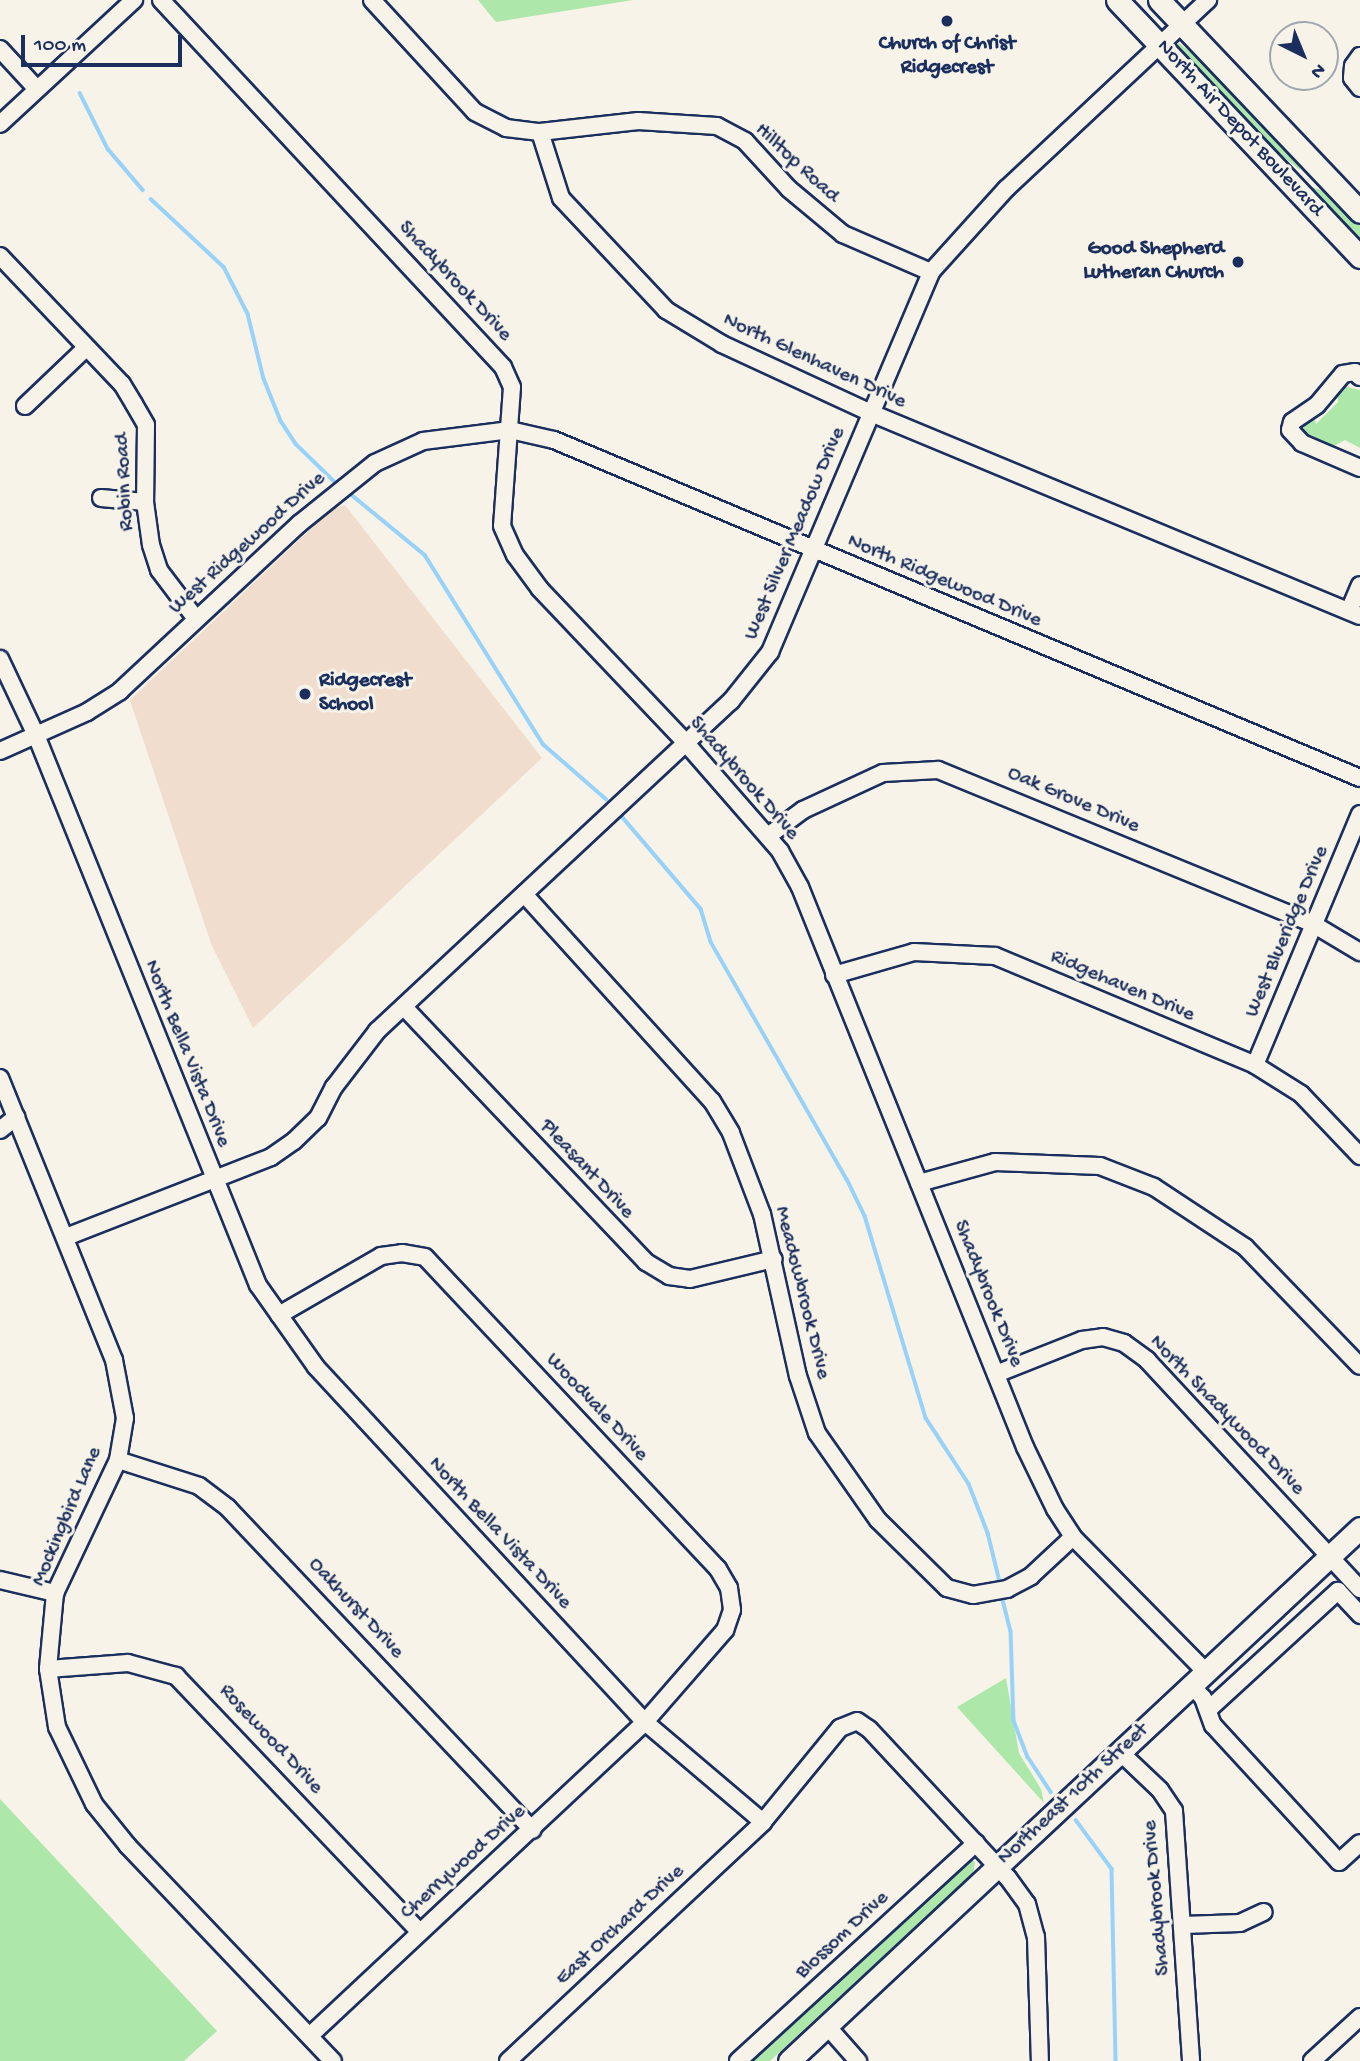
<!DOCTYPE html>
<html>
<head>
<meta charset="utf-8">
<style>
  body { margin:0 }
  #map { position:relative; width:1360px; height:2061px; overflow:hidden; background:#f7f3e8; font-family:"Gochi Hand",sans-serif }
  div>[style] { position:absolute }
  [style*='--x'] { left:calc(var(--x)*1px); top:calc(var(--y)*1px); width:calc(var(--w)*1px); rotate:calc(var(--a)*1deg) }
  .built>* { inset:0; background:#f0ddce }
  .green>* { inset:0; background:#aee7aa }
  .stream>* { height:3.5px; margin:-1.75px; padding:0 1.75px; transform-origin:1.75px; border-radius:1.75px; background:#99d2f9 }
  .roads { filter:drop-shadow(2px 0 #1b2f5e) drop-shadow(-2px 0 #1b2f5e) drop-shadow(0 2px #1b2f5e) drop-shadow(0 -2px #1b2f5e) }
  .minor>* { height:16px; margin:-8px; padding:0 8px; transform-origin:8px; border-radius:8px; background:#f7f3e8 }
  .major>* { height:21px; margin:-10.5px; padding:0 10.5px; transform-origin:10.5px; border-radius:10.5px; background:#f7f3e8 }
  .dots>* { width:19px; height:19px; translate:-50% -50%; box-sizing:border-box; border:4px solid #f7f3e8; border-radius:50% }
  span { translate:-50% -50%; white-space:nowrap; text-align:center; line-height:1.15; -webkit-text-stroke:6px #f7f3e8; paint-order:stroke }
  .poi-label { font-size:21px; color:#1b2f5e; font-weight:700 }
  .right { translate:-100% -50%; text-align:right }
  .left { translate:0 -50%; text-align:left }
  .street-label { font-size:21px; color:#1b2f5e }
  .north { position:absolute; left:1269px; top:21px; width:70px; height:70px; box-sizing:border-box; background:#f7f3e8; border:2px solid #9fa5b1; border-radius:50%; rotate:137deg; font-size:19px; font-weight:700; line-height:28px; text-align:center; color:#1b2f5e }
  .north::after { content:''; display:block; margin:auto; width:24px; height:32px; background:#1b2f5e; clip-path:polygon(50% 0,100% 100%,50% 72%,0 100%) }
  .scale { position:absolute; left:21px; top:35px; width:161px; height:32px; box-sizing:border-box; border:4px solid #1b2f5e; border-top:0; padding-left:9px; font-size:21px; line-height:24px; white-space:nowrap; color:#1b2f5e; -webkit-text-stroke:5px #f7f3e8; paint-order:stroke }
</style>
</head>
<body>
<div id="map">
  <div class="built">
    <i style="clip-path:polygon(345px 505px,542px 758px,253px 1028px,212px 946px,130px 700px,332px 509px)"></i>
  </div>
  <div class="green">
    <i style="clip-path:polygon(478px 0,633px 0,496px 22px)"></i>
    <i style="clip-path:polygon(1179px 43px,1227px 82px,1300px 158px,1300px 170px,1253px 132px,1175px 48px)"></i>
    <i style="clip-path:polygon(1312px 187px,1325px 192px,1360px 225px,1360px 248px,1312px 195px)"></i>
    <i style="clip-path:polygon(1343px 386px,1360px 390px,1360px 448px,1345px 440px,1332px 447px,1303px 431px,1305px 420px,1313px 413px,1316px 424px,1338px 402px,1337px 391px)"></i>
    <i style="clip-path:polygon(1006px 1678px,1019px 1753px,1041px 1789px,1044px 1803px,957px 1707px)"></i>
    <i style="clip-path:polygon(0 1799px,217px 2031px,184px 2061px,0 2061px)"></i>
    <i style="clip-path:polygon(970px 1857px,975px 1863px,973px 1873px,770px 2061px,747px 2061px)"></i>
  </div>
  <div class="stream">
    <i style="--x:80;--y:93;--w:63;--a:63.4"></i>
    <i style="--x:108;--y:149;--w:54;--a:49.5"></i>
    <i style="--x:151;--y:199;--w:100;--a:43"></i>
    <i style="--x:224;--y:267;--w:53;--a:62.9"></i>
    <i style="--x:248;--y:314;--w:67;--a:76.2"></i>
    <i style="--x:264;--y:379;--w:45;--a:68"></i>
    <i style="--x:281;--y:421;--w:27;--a:57"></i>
    <i style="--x:296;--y:444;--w:59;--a:44.3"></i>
    <i style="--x:347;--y:491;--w:101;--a:39.4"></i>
    <i style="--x:425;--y:555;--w:223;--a:58"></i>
    <i style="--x:543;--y:744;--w:84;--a:41.1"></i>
    <i style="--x:619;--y:813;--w:126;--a:49.5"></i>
    <i style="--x:701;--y:909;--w:34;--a:73"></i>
    <i style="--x:711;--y:942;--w:273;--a:60.2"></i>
    <i style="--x:847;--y:1179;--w:41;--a:64.1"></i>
    <i style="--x:865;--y:1216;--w:211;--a:73.2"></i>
    <i style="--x:926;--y:1418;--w:79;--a:56.9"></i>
    <i style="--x:969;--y:1484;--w:53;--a:68.8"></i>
    <i style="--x:988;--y:1533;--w:50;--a:76.2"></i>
    <i style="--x:1003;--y:1600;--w:32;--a:76"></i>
    <i style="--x:1011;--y:1631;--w:90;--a:88.1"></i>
    <i style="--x:1014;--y:1721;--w:39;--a:69"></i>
    <i style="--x:1028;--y:1757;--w:42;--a:56.7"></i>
    <i style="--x:1076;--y:1820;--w:61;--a:53.7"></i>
    <i style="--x:1112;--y:1869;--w:192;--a:88.8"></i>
  </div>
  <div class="roads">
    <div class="minor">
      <i style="--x:161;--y:0;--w:502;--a:47.02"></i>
      <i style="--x:503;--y:367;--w:22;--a:66"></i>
      <i style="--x:512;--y:387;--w:139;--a:94.1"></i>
      <i style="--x:502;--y:526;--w:32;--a:66"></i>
      <i style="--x:515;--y:555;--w:42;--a:53.7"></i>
      <i style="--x:540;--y:589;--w:211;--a:46.5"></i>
      <i style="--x:685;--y:742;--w:145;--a:48.9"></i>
      <i style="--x:780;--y:851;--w:41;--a:60.9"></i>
      <i style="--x:800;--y:887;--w:604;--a:68.11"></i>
      <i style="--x:1025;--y:1447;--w:69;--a:64.2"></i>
      <i style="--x:1055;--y:1509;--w:33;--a:57"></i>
      <i style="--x:1073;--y:1537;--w:190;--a:45.4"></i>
      <i style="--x:372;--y:0;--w:152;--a:47.4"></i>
      <i style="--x:475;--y:112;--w:35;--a:27"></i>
      <i style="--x:506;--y:128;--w:34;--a:7"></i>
      <i style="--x:540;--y:132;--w:69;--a:72.3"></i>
      <i style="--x:561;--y:198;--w:154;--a:46.8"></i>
      <i style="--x:666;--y:310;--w:66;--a:31.3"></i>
      <i style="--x:722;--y:344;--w:164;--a:24.8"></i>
      <i style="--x:871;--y:413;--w:529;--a:22.54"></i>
      <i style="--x:0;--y:49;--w:53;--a:47.3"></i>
      <i style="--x:1360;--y:56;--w:12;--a:125"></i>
      <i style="--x:1353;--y:66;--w:12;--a:95"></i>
      <i style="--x:1352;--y:78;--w:13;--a:51"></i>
      <i style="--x:0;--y:124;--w:183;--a:-42.8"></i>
      <i style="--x:540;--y:132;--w:99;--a:-6.4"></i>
      <i style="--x:638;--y:121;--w:79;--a:3.6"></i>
      <i style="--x:717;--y:126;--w:32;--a:28"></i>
      <i style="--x:745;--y:141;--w:65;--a:47.5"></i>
      <i style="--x:789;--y:189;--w:70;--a:39.8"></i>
      <i style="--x:843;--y:234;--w:96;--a:23.4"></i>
      <i style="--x:0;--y:256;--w:177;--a:46.4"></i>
      <i style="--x:122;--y:384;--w:23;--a:59"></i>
      <i style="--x:134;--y:404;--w:24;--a:60"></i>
      <i style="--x:146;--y:425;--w:77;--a:90.7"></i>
      <i style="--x:145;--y:502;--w:43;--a:82.1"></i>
      <i style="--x:151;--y:545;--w:26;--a:72"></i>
      <i style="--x:159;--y:570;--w:61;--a:52.9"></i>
      <i style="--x:1360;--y:377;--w:7;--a:-135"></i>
      <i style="--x:1355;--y:372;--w:12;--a:171"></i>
      <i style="--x:1343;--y:374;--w:40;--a:130"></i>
      <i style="--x:1317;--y:405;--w:30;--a:146"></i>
      <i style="--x:1292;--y:422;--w:8;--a:104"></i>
      <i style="--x:1290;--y:430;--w:18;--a:47"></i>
      <i style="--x:1302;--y:443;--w:63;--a:23.3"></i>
      <i style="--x:25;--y:406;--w:84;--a:-43.6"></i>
      <i style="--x:101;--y:498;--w:44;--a:5.2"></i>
      <i style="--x:1349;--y:611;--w:28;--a:-67"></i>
      <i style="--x:0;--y:659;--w:84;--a:64.7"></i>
      <i style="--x:36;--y:735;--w:593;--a:68.02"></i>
      <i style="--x:258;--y:1285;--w:100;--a:54.7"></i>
      <i style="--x:316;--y:1367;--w:484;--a:47.2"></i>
      <i style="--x:645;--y:1722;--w:155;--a:40.3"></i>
      <i style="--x:763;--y:1822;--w:122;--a:-50.7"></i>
      <i style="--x:840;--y:1728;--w:18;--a:-22"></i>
      <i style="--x:857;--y:1721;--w:14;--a:34"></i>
      <i style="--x:869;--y:1729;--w:204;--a:47"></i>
      <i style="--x:1008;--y:1878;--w:32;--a:54"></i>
      <i style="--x:1027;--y:1904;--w:34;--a:75"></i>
      <i style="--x:1036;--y:1937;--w:124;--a:88.2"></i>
      <i style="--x:0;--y:751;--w:95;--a:-24.1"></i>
      <i style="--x:87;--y:712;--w:39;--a:-32"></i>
      <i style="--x:120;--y:691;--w:245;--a:-43"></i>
      <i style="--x:299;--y:524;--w:97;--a:-38.8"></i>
      <i style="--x:375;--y:463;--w:53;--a:-24.6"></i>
      <i style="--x:423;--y:441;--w:88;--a:-7.2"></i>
      <i style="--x:510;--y:430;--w:45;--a:12.8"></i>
      <i style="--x:554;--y:440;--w:874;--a:22.75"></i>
      <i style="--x:768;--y:836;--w:44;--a:-36.6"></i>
      <i style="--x:803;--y:810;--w:88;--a:-24.8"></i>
      <i style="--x:883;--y:773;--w:55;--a:-3.1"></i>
      <i style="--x:938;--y:770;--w:405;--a:22.3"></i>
      <i style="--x:1313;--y:924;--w:55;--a:30.8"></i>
      <i style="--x:524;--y:894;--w:280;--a:47.8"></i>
      <i style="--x:712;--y:1101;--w:37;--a:59"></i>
      <i style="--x:731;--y:1133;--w:87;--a:69.1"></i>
      <i style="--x:762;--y:1214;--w:166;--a:77.5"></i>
      <i style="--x:798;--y:1376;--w:60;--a:71.6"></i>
      <i style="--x:817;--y:1433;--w:106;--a:55"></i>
      <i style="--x:878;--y:1520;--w:97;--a:44.6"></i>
      <i style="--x:947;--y:1588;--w:27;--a:15"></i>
      <i style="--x:973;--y:1595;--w:35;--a:-10"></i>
      <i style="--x:1007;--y:1589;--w:27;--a:-28"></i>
      <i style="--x:1031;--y:1576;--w:57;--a:-42.9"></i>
      <i style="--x:834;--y:975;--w:83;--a:-16"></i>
      <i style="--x:914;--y:952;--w:81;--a:2.8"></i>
      <i style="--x:995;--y:956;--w:282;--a:22.7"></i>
      <i style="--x:1255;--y:1065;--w:54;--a:32.2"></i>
      <i style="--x:1301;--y:1094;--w:86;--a:46.4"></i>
      <i style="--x:404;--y:1007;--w:352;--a:46.5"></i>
      <i style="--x:646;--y:1262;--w:27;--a:31"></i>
      <i style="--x:669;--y:1276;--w:21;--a:8"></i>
      <i style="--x:690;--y:1279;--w:86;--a:-13.4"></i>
      <i style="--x:1255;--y:1065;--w:272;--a:-67.3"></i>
      <i style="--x:0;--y:1078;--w:304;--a:68"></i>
      <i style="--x:114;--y:1360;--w:59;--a:79.3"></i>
      <i style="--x:125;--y:1418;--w:43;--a:99.5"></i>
      <i style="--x:118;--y:1460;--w:147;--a:115.3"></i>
      <i style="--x:55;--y:1593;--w:76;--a:95.3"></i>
      <i style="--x:48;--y:1669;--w:59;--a:81.2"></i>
      <i style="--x:57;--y:1727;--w:85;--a:64.3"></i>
      <i style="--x:94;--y:1804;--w:54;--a:51"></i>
      <i style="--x:128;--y:1846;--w:297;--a:46.4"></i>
      <i style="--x:0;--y:1130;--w:21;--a:-39"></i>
      <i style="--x:919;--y:1183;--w:79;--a:-15.4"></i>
      <i style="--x:995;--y:1162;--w:105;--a:2.2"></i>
      <i style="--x:1100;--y:1166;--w:58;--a:21.3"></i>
      <i style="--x:1154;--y:1187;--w:109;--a:33.4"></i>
      <i style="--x:1245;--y:1247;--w:165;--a:46"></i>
      <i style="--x:66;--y:1237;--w:220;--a:-21.3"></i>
      <i style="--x:271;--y:1157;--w:28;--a:-35"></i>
      <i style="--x:294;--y:1141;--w:33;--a:-44"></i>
      <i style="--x:318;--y:1118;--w:35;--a:-63"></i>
      <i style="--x:334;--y:1087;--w:71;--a:-52.5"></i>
      <i style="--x:377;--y:1031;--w:484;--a:-43"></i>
      <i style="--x:731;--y:701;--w:63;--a:-51.5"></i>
      <i style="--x:770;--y:652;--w:413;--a:-67"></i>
      <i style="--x:931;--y:272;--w:112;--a:-47.9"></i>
      <i style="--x:1006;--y:189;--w:277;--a:-43.1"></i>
      <i style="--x:279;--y:1315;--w:118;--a:-30"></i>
      <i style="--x:381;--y:1256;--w:21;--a:-8"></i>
      <i style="--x:402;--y:1253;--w:23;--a:10"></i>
      <i style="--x:425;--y:1257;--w:428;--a:46.8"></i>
      <i style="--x:718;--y:1569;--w:22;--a:60"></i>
      <i style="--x:729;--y:1588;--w:22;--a:82"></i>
      <i style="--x:732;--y:1610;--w:21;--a:109"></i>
      <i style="--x:725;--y:1630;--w:122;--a:131"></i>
      <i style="--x:645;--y:1722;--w:459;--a:136.9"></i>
      <i style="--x:996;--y:1374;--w:92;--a:-21.6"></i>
      <i style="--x:1082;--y:1340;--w:21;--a:-8"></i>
      <i style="--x:1103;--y:1337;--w:22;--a:16"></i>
      <i style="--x:1124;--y:1343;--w:29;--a:36"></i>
      <i style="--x:1147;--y:1360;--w:313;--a:47.1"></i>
      <i style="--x:118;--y:1460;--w:85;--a:17.8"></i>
      <i style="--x:199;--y:1486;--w:36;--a:37"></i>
      <i style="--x:228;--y:1508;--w:443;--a:46.6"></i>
      <i style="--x:0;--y:1580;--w:57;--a:13.3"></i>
      <i style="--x:48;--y:1669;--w:80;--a:-4.3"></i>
      <i style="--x:128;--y:1663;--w:50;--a:15.2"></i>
      <i style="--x:176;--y:1676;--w:352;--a:46.4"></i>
      <i style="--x:1191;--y:1685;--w:18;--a:47"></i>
      <i style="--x:1203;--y:1698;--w:29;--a:70"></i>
      <i style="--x:1213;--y:1725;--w:186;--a:47.4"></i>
      <i style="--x:1339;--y:1862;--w:28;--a:-42"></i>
      <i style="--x:1209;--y:1709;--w:175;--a:-42.5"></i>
      <i style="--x:1338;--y:1591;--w:33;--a:47"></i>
      <i style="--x:1120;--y:1752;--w:55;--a:43.5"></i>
      <i style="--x:1160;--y:1790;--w:25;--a:56"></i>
      <i style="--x:1174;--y:1811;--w:251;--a:86.1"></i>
      <i style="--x:1183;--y:1925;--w:57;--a:-2"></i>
      <i style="--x:1240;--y:1923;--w:26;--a:-25"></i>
      <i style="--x:827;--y:2026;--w:47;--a:48.5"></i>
      <i style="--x:508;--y:2061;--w:349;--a:-43.1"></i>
      <i style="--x:738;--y:2061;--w:323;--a:-42.5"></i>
      <i style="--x:1312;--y:2061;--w:65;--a:-42.5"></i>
    </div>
    <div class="major">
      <i style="--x:1117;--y:0;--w:354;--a:46.6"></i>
      <i style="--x:1159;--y:0;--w:292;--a:46.5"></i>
      <i style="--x:789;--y:2061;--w:781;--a:-43.03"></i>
    </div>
  </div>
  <div class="dots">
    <i style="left:947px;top:21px;background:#1b2f5e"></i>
    <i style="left:1238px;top:262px;background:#1b2f5e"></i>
    <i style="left:305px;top:694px;background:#1b2f5e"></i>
  </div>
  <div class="poi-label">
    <span style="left:947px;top:57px">Church of Christ<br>Ridgecrest</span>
    <span class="right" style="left:1224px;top:262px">Good Shepherd<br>Lutheran Church</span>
    <span class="left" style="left:319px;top:694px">Ridgecrest<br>School</span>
  </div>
  <div class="street-label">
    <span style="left:1239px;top:129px;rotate:47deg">North Air Depot Boulevard</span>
    <span style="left:796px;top:164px;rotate:43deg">Hilltop Road</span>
    <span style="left:454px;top:282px;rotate:47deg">Shadybrook Drive</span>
    <span style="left:814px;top:362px;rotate:25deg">North Glenhaven Drive</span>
    <span style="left:126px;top:482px;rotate:-93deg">Robin Road</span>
    <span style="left:796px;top:534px;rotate:-67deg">West Silver Meadow Drive</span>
    <span style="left:248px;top:544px;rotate:-42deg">West Ridgewood Drive</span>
    <span style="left:944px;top:582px;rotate:23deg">North Ridgewood Drive</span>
    <span style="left:743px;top:779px;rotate:49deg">Shadybrook Drive</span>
    <span style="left:1073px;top:801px;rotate:23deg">Oak Grove Drive</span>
    <span style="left:1288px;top:932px;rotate:-67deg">West Blueridge Drive</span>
    <span style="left:1122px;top:987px;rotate:23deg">Ridgehaven Drive</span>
    <span style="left:186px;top:1054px;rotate:68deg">North Bella Vista Drive</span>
    <span style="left:586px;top:1170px;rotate:47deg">Pleasant Drive</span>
    <span style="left:801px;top:1293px;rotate:76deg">Meadowbrook Drive</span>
    <span style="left:987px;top:1294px;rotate:68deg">Shadybrook Drive</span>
    <span style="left:596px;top:1408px;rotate:47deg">Woodvale Drive</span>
    <span style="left:1226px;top:1416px;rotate:46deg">North Shadywood Drive</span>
    <span style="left:68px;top:1517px;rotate:-67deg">Mockingbird Lane</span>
    <span style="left:499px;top:1534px;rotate:47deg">North Bella Vista Drive</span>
    <span style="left:355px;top:1609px;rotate:47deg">Oakhurst Drive</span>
    <span style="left:270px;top:1740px;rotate:47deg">Rosewood Drive</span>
    <span style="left:1074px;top:1795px;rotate:-43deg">Northeast 10th Street</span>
    <span style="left:464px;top:1863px;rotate:-42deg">Cherrywood Drive</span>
    <span style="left:1158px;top:1898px;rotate:-95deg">Shadybrook Drive</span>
    <span style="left:621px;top:1926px;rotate:-43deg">East Orchard Drive</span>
    <span style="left:843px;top:1936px;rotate:-43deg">Blossom Drive</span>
  </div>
  <div class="north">N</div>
  <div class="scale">100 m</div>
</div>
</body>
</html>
